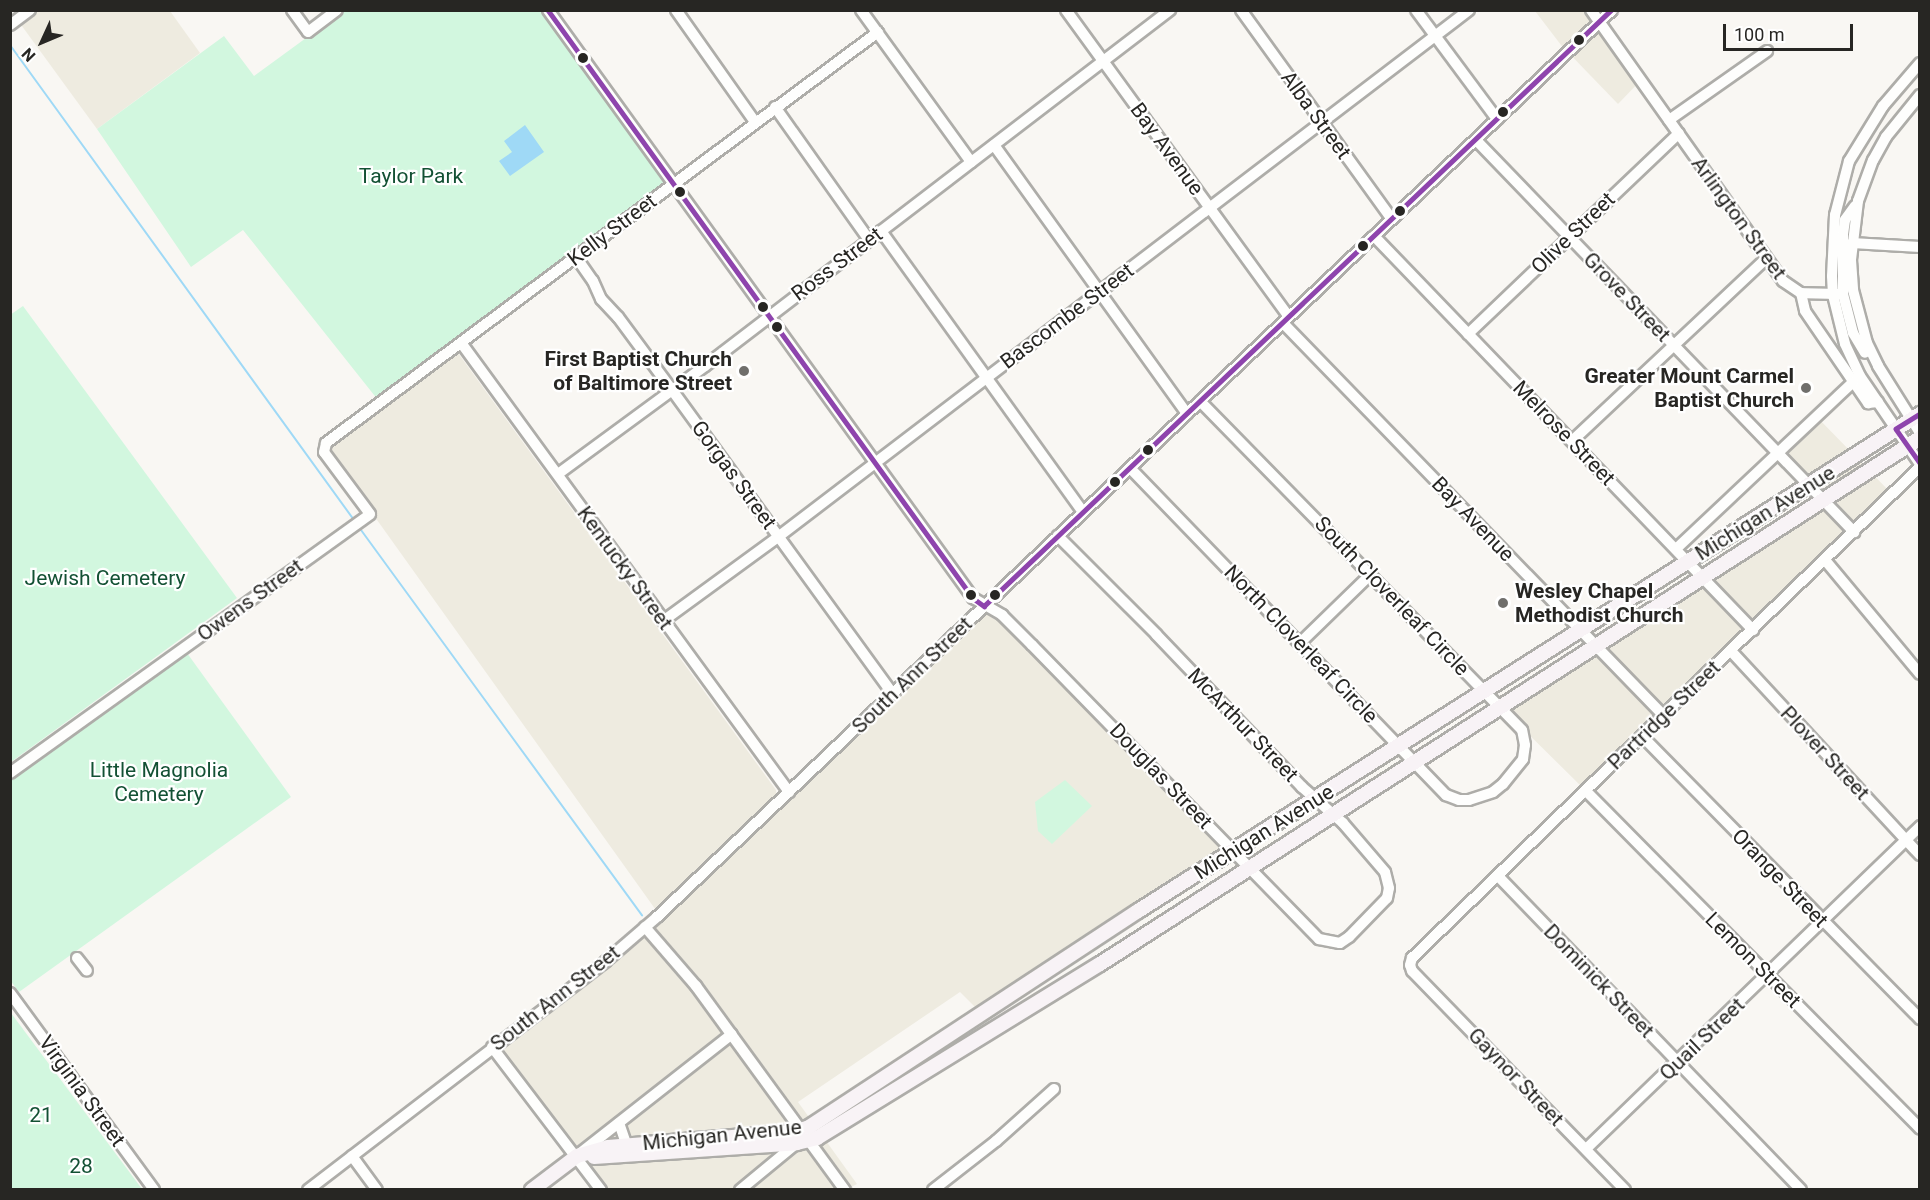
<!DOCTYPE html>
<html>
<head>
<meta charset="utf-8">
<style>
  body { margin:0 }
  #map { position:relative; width:1930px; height:1200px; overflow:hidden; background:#f9f7f3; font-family:Roboto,sans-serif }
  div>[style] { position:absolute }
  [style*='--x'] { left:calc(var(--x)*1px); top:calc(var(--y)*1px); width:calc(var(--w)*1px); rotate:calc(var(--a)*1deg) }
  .built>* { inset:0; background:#eeebe0 }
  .green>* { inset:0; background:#d2f7df }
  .water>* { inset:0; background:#9fd9f6 }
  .stream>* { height:2px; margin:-1px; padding:0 1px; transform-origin:1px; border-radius:1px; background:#9fd9f6 }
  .roads { filter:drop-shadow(2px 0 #aeada9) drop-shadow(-2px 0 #aeada9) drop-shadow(0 2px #aeada9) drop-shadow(0 -2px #aeada9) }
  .minor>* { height:10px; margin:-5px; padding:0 5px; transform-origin:5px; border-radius:5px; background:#fefefd }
  .major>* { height:14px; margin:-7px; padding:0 7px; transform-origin:7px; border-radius:7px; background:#f8f3f6 }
  .bus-1>* { height:4.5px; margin:-2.25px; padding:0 2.25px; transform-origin:2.25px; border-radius:2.25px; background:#8e44ad }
  .dots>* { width:16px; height:16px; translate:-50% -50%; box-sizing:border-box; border:3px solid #fff; border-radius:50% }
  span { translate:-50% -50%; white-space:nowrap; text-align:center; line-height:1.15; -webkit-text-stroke:4.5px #fff; paint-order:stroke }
  .street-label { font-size:21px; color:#272623 }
  .park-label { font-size:21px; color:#135134 }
  .poi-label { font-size:21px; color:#272623; font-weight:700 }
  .right { translate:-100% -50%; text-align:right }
  .left { translate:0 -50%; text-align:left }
  .frame { position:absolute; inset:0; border:12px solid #272623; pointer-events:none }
  .north { position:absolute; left:12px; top:12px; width:60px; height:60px; -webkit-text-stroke:4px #fff; paint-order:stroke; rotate:226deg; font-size:16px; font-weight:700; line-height:24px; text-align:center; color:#272623 }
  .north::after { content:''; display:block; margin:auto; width:21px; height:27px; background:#272623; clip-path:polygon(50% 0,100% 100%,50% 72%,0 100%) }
  .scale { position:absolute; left:1723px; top:24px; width:130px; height:27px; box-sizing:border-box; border:3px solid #272623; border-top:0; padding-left:8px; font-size:18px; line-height:21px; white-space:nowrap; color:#272623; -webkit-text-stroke:4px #fff; paint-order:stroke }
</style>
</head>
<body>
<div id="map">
  <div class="built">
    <i style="clip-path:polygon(35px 11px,170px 11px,200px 53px,97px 129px,19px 22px)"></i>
    <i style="clip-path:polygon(1535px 11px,1596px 11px,1645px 76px,1618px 104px,1561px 45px)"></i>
    <i style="clip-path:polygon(458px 353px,776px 790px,777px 803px,984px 606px,1002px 615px,1234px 852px,981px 1013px,960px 992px,798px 1102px,857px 1184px,847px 1189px,596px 1189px,493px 1055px,663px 920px,327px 450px)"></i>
    <i style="clip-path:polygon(1816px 416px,1892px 494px,1586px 791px,1500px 706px,1823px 500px,1778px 453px)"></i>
  </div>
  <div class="green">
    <i style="clip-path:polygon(343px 11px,547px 11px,674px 183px,378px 400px,243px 230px,191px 267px,97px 129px,224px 36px,254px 76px)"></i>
    <i style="clip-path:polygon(23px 306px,237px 598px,11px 762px,10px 315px)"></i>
    <i style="clip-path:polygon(187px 653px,291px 797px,19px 992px,10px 980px,11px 779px)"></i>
    <i style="clip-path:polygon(1065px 780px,1092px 806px,1052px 844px,1038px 831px,1035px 802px)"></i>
    <i style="clip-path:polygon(11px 1013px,142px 1189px,11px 1189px)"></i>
  </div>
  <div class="water">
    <i style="clip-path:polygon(525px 125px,544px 152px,510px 176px,499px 161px,512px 152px,504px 141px)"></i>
  </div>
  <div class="stream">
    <i style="--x:10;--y:45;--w:586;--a:54.09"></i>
    <i style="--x:361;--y:530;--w:477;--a:53.9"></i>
  </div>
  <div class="roads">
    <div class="minor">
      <i style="--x:292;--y:10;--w:27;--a:54"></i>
      <i style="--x:308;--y:32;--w:36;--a:-37"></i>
      <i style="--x:548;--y:10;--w:726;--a:54.14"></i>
      <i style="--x:973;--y:598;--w:34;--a:30"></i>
      <i style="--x:1002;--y:615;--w:42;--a:45"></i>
      <i style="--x:1032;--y:645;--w:411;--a:45.7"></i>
      <i style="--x:1319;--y:939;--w:21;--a:11"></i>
      <i style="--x:1340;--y:943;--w:11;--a:-34"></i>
      <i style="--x:1349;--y:937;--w:54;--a:-45.7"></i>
      <i style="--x:1387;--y:898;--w:10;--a:-79"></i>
      <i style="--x:1389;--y:888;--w:16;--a:-104"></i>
      <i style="--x:1385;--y:872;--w:65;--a:-130.6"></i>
      <i style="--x:1343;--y:823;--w:55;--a:-138.7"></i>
      <i style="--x:1302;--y:787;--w:211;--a:-133.7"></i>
      <i style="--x:1156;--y:634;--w:139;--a:-135"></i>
      <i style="--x:676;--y:10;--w:137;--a:54.8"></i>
      <i style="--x:861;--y:10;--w:188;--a:54.1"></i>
      <i style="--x:1066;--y:10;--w:379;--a:54"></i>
      <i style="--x:1241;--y:10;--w:258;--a:54.2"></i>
      <i style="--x:1416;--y:10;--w:136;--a:53.4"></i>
      <i style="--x:1591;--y:10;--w:332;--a:54.7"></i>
      <i style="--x:1783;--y:281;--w:22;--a:34"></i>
      <i style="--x:1801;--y:293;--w:42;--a:1.4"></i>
      <i style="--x:10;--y:25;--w:25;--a:-37"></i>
      <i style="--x:1920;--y:63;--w:57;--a:130.7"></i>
      <i style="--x:1883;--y:106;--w:65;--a:121.7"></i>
      <i style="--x:1849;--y:161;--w:56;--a:104.5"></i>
      <i style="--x:1835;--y:215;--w:61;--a:92.8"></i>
      <i style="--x:1832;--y:276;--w:19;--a:87"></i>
      <i style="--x:1833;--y:295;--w:50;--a:76.2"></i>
      <i style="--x:1845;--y:344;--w:35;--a:65"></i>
      <i style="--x:1860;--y:376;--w:107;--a:55.7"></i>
      <i style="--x:1920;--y:95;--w:54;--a:129"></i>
      <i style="--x:1886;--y:137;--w:26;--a:119"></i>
      <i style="--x:1873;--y:160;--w:44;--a:110.1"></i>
      <i style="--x:1858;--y:201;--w:59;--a:96.8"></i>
      <i style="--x:1851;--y:260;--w:30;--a:86"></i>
      <i style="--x:1853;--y:290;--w:55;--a:75.2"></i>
      <i style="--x:1867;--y:343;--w:25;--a:64"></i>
      <i style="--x:1878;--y:366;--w:79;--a:57.9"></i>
      <i style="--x:775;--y:107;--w:163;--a:54.7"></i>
      <i style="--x:1669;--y:120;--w:120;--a:-35.1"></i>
      <i style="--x:1476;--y:140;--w:545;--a:46.04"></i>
      <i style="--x:994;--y:145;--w:331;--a:54.3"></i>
      <i style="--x:1855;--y:206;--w:17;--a:126"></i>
      <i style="--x:1845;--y:220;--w:15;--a:98"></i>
      <i style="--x:1843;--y:235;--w:59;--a:90"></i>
      <i style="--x:1843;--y:294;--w:40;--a:75.6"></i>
      <i style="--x:1853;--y:333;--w:23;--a:59"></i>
      <i style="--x:881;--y:231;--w:346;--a:54.3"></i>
      <i style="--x:1374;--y:236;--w:547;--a:46.11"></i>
      <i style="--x:1852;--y:243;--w:68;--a:3.4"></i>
      <i style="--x:576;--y:257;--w:29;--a:55"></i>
      <i style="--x:593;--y:281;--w:20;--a:66"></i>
      <i style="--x:601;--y:299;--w:25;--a:47"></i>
      <i style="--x:618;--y:317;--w:91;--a:53.5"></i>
      <i style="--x:672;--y:390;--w:376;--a:54"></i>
      <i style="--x:1801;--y:293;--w:18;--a:77"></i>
      <i style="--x:1805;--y:311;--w:112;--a:55.6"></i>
      <i style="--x:1868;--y:403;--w:10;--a:-6"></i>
      <i style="--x:1283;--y:323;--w:546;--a:45.89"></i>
      <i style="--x:1468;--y:334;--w:291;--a:-43.6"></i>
      <i style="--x:462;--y:344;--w:555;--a:53.87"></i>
      <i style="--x:1572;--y:441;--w:267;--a:-43.2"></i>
      <i style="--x:1130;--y:468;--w:455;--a:46"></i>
      <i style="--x:1446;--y:795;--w:14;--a:21"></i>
      <i style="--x:1459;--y:800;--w:10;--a:0"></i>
      <i style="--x:1469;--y:800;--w:25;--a:-18"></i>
      <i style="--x:1493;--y:792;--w:13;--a:-39"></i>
      <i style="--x:1503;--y:784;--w:32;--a:-51"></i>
      <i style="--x:1523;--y:759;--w:14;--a:-82"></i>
      <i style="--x:1525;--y:745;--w:15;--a:-101"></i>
      <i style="--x:1522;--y:730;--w:460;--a:-134.4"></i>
      <i style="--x:558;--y:474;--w:182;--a:-36.3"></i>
      <i style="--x:705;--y:366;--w:586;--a:-37.44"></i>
      <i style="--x:1676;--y:549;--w:243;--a:-43.3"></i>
      <i style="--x:1825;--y:560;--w:148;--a:50.2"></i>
      <i style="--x:663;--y:621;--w:142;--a:-36.1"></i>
      <i style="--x:778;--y:537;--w:869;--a:-37.33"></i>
      <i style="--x:1300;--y:643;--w:99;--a:-44.2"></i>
      <i style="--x:1731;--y:651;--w:278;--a:47.2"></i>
      <i style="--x:1642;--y:736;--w:397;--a:45.5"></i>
      <i style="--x:10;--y:773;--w:443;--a:-35.7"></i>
      <i style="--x:370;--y:514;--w:77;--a:-126.6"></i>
      <i style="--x:324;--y:452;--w:9;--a:-77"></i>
      <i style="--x:326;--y:443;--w:688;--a:-36.67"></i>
      <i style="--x:1586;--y:791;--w:475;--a:45.3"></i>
      <i style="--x:1498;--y:876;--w:436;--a:46"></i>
      <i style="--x:645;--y:927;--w:78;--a:49.2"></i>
      <i style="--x:696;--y:986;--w:253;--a:53.9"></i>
      <i style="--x:77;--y:958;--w:16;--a:52"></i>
      <i style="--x:10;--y:993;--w:244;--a:53.8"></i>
      <i style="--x:492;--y:1047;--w:180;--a:52.7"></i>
      <i style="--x:619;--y:1123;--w:24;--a:71"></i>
      <i style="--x:1586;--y:1149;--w:465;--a:-44"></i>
      <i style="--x:579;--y:1154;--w:194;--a:-38.1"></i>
      <i style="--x:352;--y:1156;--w:42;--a:53.7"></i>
      <i style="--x:308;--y:1190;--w:376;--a:-37.5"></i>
      <i style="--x:606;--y:961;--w:67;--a:-40.8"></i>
      <i style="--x:657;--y:917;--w:1317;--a:-43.52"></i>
      <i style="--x:740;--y:1190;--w:74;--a:-39.5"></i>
      <i style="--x:933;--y:1190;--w:80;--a:-37.9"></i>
      <i style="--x:996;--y:1141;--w:78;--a:-41.9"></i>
      <i style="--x:1625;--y:1190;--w:305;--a:-134.2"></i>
      <i style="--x:1412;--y:971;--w:6;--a:-108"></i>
      <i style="--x:1410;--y:965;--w:7;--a:-74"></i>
      <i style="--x:1412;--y:958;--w:707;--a:-44.03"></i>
    </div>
    <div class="major">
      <i style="--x:594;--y:1157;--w:203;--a:-3.9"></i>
      <i style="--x:797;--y:1143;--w:21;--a:-14"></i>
      <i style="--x:817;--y:1138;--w:332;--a:-31.6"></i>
      <i style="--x:1100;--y:964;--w:974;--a:-32.68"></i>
      <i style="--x:532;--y:1190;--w:56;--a:-37.1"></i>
      <i style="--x:577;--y:1156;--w:32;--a:-16"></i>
      <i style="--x:608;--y:1147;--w:187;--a:-4.6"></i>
      <i style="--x:794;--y:1132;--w:16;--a:-18"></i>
      <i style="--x:809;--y:1127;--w:394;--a:-33.3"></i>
      <i style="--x:1138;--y:911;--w:927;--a:-32.44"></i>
    </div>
  </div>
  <div class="bus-1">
    <i style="--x:548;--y:10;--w:726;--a:54.14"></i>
    <i style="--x:973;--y:598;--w:14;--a:36"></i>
    <i style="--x:984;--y:606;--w:865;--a:-43.55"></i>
    <i style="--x:1920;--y:414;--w:28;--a:148"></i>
    <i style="--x:1896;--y:429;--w:42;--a:54.8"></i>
  </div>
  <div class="dots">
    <i style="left:1579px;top:40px;background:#272623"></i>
    <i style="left:583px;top:58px;background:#272623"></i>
    <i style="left:1503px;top:112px;background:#272623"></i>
    <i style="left:680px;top:192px;background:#272623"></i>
    <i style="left:1400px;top:211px;background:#272623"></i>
    <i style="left:1363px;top:246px;background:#272623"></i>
    <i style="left:763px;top:307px;background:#272623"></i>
    <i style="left:777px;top:327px;background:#272623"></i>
    <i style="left:744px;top:371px;background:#706f6c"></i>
    <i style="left:1806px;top:388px;background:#706f6c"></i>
    <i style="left:1148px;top:450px;background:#272623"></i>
    <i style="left:1115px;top:482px;background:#272623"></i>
    <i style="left:971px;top:595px;background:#272623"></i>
    <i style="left:995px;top:595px;background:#272623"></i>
    <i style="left:1503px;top:603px;background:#706f6c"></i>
  </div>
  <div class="street-label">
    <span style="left:1316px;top:115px;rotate:54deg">Alba Street</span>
    <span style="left:1167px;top:149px;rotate:54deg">Bay Avenue</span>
    <span style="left:1739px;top:218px;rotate:54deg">Arlington Street</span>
    <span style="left:612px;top:230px;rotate:-37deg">Kelly Street</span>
    <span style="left:1573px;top:233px;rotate:-44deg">Olive Street</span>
    <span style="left:837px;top:264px;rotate:-37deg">Ross Street</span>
    <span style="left:1627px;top:297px;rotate:46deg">Grove Street</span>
    <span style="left:1067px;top:316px;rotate:-37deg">Bascombe Street</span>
    <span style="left:1564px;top:433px;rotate:46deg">Melrose Street</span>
    <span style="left:734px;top:475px;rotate:54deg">Gorgas Street</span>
    <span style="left:1765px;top:513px;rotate:-32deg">Michigan Avenue</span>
    <span style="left:1473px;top:519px;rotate:46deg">Bay Avenue</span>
    <span style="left:625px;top:568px;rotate:54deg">Kentucky Street</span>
    <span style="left:1392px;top:596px;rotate:46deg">South Cloverleaf Circle</span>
    <span style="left:250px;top:600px;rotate:-36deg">Owens Street</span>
    <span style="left:1301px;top:644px;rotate:46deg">North Cloverleaf Circle</span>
    <span style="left:912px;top:675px;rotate:-44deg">South Ann Street</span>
    <span style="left:1664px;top:715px;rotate:-44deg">Partridge Street</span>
    <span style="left:1243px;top:725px;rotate:46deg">McArthur Street</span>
    <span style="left:1825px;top:753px;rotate:47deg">Plover Street</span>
    <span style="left:1161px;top:776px;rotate:46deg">Douglas Street</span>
    <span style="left:1264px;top:832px;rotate:-32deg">Michigan Avenue</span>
    <span style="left:1780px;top:878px;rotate:46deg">Orange Street</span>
    <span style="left:1753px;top:960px;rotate:45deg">Lemon Street</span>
    <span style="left:1599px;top:981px;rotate:46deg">Dominick Street</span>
    <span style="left:555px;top:998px;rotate:-38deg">South Ann Street</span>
    <span style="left:1702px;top:1039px;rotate:-44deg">Quail Street</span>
    <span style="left:1516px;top:1077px;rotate:46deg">Gaynor Street</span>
    <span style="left:82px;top:1091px;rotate:54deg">Virginia Street</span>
    <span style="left:722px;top:1135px;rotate:-6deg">Michigan Avenue</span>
  </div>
  <div class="park-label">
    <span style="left:411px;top:176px">Taylor Park</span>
    <span style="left:105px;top:578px">Jewish Cemetery</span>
    <span style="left:159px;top:782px">Little Magnolia<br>Cemetery</span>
    <span style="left:41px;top:1115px">21</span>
    <span style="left:81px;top:1166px">28</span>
  </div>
  <div class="poi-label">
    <span class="right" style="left:732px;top:371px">First Baptist Church<br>of Baltimore Street</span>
    <span class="right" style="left:1794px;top:388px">Greater Mount Carmel<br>Baptist Church</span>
    <span class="left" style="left:1515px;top:603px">Wesley Chapel<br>Methodist Church</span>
  </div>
  <div class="frame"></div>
  <div class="north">N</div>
  <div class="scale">100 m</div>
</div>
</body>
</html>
